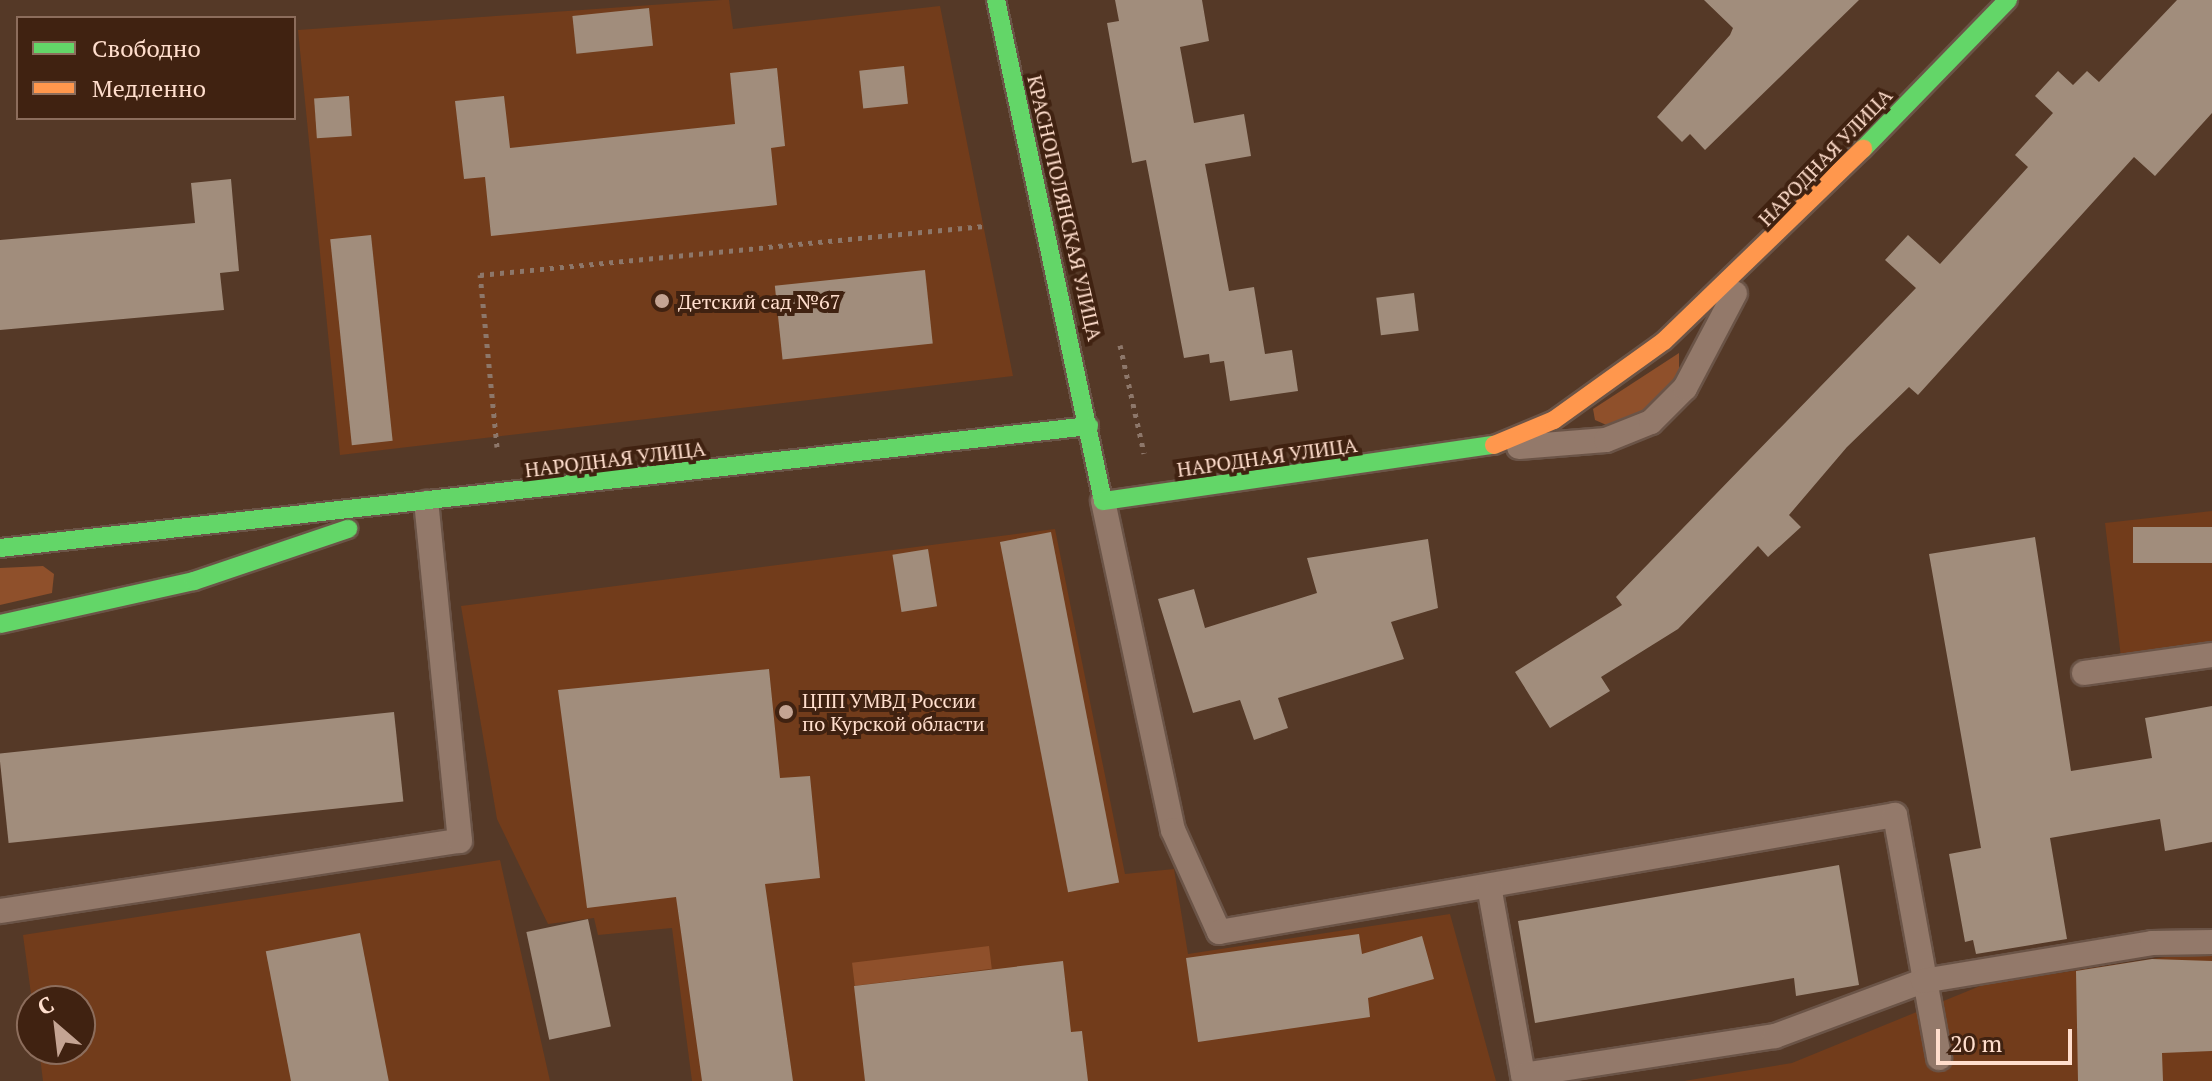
<!DOCTYPE html>
<html>
<head>
<meta charset="utf-8">
<style>
  body { margin:0 }
  #map { position:relative; width:2212px; height:1081px; overflow:hidden; background:#553927; font-family:"PT Serif",serif }
  div>[style] { position:absolute }
  [style*='--x'] { left:calc(var(--x)*1px); top:calc(var(--y)*1px); width:calc(var(--w)*1px); rotate:calc(var(--a)*1deg) }
  .built>* { inset:0; background:#723c1b }
  .green>* { inset:0; background:#8f502b; transform-origin:0 0 }
  .building>* { inset:0; background:#a18d7c; transform-origin:0 0 }
  .path>* { height:5px; margin-top:-2.5px; transform-origin:0; background:repeating-linear-gradient(90deg,#8d776a 0 4px,transparent 0 10px) }
  .roads { filter:drop-shadow(2px 0 #6b5447) drop-shadow(-2px 0 #6b5447) drop-shadow(0 2px #6b5447) drop-shadow(0 -2px #6b5447) }
  .lane>* { height:24px; margin:-12px; padding:0 12px; transform-origin:12px; border-radius:12px; background:#93796a }
  .fast>* { height:18px; margin:-9px; padding:0 9px; transform-origin:9px; border-radius:9px; background:#63d668 }
  .slow>* { height:18px; margin:-9px; padding:0 9px; transform-origin:9px; border-radius:9px; background:#ff974d }
  .dots>* { width:22px; height:22px; translate:-50% -50%; box-sizing:border-box; border:4px solid #402211; border-radius:50% }
  span { translate:-50% -50%; white-space:nowrap; text-align:center; line-height:1.15; -webkit-text-stroke:8px #402211; paint-order:stroke }
  .street-label { font-size:20px; color:#ffdecd }
  .poi-label { font-size:20px; color:#ffdecd }
  .left { translate:0 -50%; text-align:left }
  .legend { position:absolute; left:16px; top:16px; width:280px; height:104px; box-sizing:border-box; background:#402211; border:2px solid #8c6d5c; margin:0; padding:10px 14px; list-style:none; font-size:24px; color:#ffdecd }
  .legend li { display:flex; align-items:center; gap:16px; height:40px }
  .legend b { width:40px; border:2px solid #8c6d5c }
  .north { position:absolute; left:16px; top:985px; width:80px; height:80px; box-sizing:border-box; background:#402211; border:2px solid #8c6d5c; border-radius:50%; rotate:332deg; font-size:22px; font-weight:700; line-height:32px; text-align:center; color:#ffdecd }
  .north::after { content:''; display:block; margin:auto; width:28px; height:36px; background:#c4a493; clip-path:polygon(50% 0,100% 100%,50% 72%,0 100%) }
  .scale { position:absolute; left:1936px; top:1029px; width:136px; height:36px; box-sizing:border-box; border:4px solid #ffdecd; border-top:0; padding-left:10px; font-size:24px; line-height:28px; white-space:nowrap; color:#ffdecd; -webkit-text-stroke:6px #402211; paint-order:stroke }
</style>
</head>
<body>
<div id="map">
  <div class="built">
    <i style="clip-path:polygon(722px 0,729px 0,733px 29px,940px 6px,1013px 376px,340px 455px,298px 30px)"></i>
    <i style="clip-path:polygon(2212px 511px,2212px 655px,2122px 666px,2105px 523px)"></i>
    <i style="clip-path:polygon(1055px 529px,1125px 874px,1174px 869px,1188px 954px,1450px 914px,1496px 1081px,692px 1081px,672px 928px,598px 935px,594px 918px,548px 924px,497px 819px,461px 606px)"></i>
    <i style="clip-path:polygon(500px 860px,550px 1081px,43px 1081px,39px 1049px,80px 1049px,80px 1001px,32px 1001px,23px 935px)"></i>
    <i style="clip-path:polygon(2212px 950px,2212px 1081px,1684px 1081px,1792px 1063px,1985px 984px)"></i>
  </div>
  <div class="green">
    <i style="clip-path:polygon(1679px 353px,1679px 372px,1652px 407px,1611px 427px,1595px 420px,1593px 409px)"></i>
    <i style="clip-path:polygon(43px 566px,54px 574px,52px 593px,0 605px,0 568px)"></i>
    <i style="left:989px;top:946px;width:23px;height:138px;rotate:83deg"></i>
  </div>
  <div class="building">
    <i style="clip-path:polygon(1115px 0,1202px 0,1209px 41px,1180px 47px,1194px 123px,1244px 114px,1251px 156px,1205px 164px,1229px 291px,1254px 287px,1265px 354px,1292px 350px,1298px 391px,1230px 401px,1224px 361px,1210px 363px,1209px 354px,1184px 358px,1146px 160px,1132px 163px,1107px 23px,1119px 21px)"></i>
    <i style="clip-path:polygon(1704px 0,1859px 0,1705px 150px,1690px 134px,1682px 142px,1657px 117px,1730px 35px,1733px 28px)"></i>
    <i style="clip-path:polygon(2177px 0,2212px 0,2212px 113px,2155px 176px,2134px 157px,1918px 395px,1909px 387px,1847px 447px,1789px 515px,1801px 527px,1768px 557px,1758px 546px,1678px 629px,1601px 677px,1610px 691px,1550px 728px,1515px 672px,1622px 605px,1616px 597px,1916px 288px,1885px 260px,1908px 235px,1940px 264px,2028px 167px,2015px 155px,2053px 113px,2035px 96px,2058px 71px,2073px 85px,2087px 71px,2099px 82px)"></i>
    <i style="left:649px;top:8px;width:38px;height:77px;rotate:84deg"></i>
    <i style="left:904px;top:66px;width:38px;height:45px;rotate:84deg"></i>
    <i style="clip-path:polygon(777px 68px,785px 146px,771px 148px,777px 205px,491px 236px,485px 177px,464px 179px,455px 101px,504px 96px,510px 148px,735px 124px,730px 73px)"></i>
    <i style="left:349px;top:96px;width:40px;height:35px;rotate:86deg"></i>
    <i style="clip-path:polygon(231px 179px,239px 271px,220px 273px,224px 310px,0 330px,0 240px,195px 223px,191px 183px)"></i>
    <i style="left:371px;top:235px;width:207px;height:41px;rotate:84deg"></i>
    <i style="left:925px;top:270px;width:74px;height:151px;rotate:84deg"></i>
    <i style="left:1414px;top:293px;width:38px;height:38px;rotate:83deg"></i>
    <i style="left:2212px;top:527px;width:36px;height:79px;rotate:90deg"></i>
    <i style="left:1051px;top:532px;width:357px;height:52px;rotate:79deg"></i>
    <i style="clip-path:polygon(2035px 537px,2071px 771px,2152px 758px,2145px 718px,2212px 706px,2212px 842px,2165px 851px,2160px 819px,2050px 838px,2067px 939px,1976px 954px,1973px 940px,1965px 942px,1949px 854px,1981px 848px,1929px 554px)"></i>
    <i style="clip-path:polygon(1428px 539px,1438px 608px,1391px 622px,1404px 659px,1278px 698px,1288px 728px,1254px 740px,1240px 700px,1193px 713px,1158px 599px,1194px 589px,1205px 628px,1317px 593px,1307px 558px)"></i>
    <i style="left:928px;top:549px;width:58px;height:36px;rotate:81deg"></i>
    <i style="clip-path:polygon(769px 669px,780px 778px,810px 776px,820px 878px,765px 884px,793px 1081px,702px 1081px,676px 897px,587px 908px,558px 690px)"></i>
    <i style="left:394px;top:712px;width:90px;height:397px;rotate:84deg"></i>
    <i style="clip-path:polygon(1839px 865px,1859px 985px,1796px 996px,1794px 978px,1535px 1023px,1518px 921px)"></i>
    <i style="left:588px;top:919px;width:110px;height:63px;rotate:78deg"></i>
    <i style="left:360px;top:933px;width:151px;height:96px;rotate:79deg"></i>
    <i style="clip-path:polygon(1359px 934px,1362px 954px,1422px 936px,1434px 979px,1368px 998px,1370px 1017px,1198px 1042px,1186px 958px)"></i>
    <i style="clip-path:polygon(2152px 959px,2212px 961px,2212px 1051px,2162px 1053px,2163px 1081px,2078px 1081px,2076px 971px)"></i>
    <i style="clip-path:polygon(1063px 961px,1071px 1032px,1082px 1031px,1088px 1081px,865px 1081px,854px 986px)"></i>
  </div>
  <div class="path">
    <i style="--x:1120;--y:345;--w:111;--a:77.5"></i>
    <i style="--x:497;--y:447;--w:173;--a:-95.6"></i>
    <i style="--x:480;--y:275;--w:506;--a:-5.55"></i>
  </div>
  <div class="roads">
    <div class="lane">
      <i style="--x:1519;--y:447;--w:87;--a:-4.6"></i>
      <i style="--x:1606;--y:440;--w:48;--a:-21.8"></i>
      <i style="--x:1651;--y:422;--w:48;--a:-45"></i>
      <i style="--x:1685;--y:388;--w:107;--a:-62.2"></i>
      <i style="--x:1103;--y:501;--w:336;--a:78"></i>
      <i style="--x:1173;--y:830;--w:112;--a:65.7"></i>
      <i style="--x:1219;--y:932;--w:686;--a:-9.82"></i>
      <i style="--x:1895;--y:815;--w:247;--a:79.7"></i>
      <i style="--x:2084;--y:673;--w:129;--a:-8"></i>
      <i style="--x:1489;--y:886;--w:192;--a:79.8"></i>
      <i style="--x:1523;--y:1075;--w:255;--a:-8.8"></i>
      <i style="--x:1775;--y:1036;--w:158;--a:-20.4"></i>
      <i style="--x:1923;--y:981;--w:232;--a:-9.4"></i>
      <i style="--x:2152;--y:943;--w:60;--a:-1"></i>
      <i style="--x:0;--y:911;--w:465;--a:-8.7"></i>
      <i style="--x:460;--y:841;--w:340;--a:-95.7"></i>
    </div>
    <div class="fast">
      <i style="--x:996;--y:0;--w:512;--a:77.94"></i>
      <i style="--x:1103;--y:501;--w:395;--a:-8.2"></i>
      <i style="--x:1863;--y:149;--w:208;--a:-45.8"></i>
      <i style="--x:0;--y:548;--w:1096;--a:-6.39"></i>
      <i style="--x:0;--y:624;--w:199;--a:-12.5"></i>
      <i style="--x:194;--y:581;--w:163;--a:-18.7"></i>
    </div>
    <div class="slow">
      <i style="--x:1494;--y:445;--w:65;--a:-22.6"></i>
      <i style="--x:1554;--y:420;--w:135;--a:-35.7"></i>
      <i style="--x:1664;--y:341;--w:277;--a:-44"></i>
    </div>
  </div>
  <div class="dots">
    <i style="left:662px;top:301px;background:#c4a493"></i>
    <i style="left:786px;top:712px;background:#c4a493"></i>
  </div>
  <div class="street-label">
    <span style="left:1825px;top:157px;rotate:-46deg">НАРОДНАЯ УЛИЦА</span>
    <span style="left:1065px;top:208px;rotate:77deg">КРАСНОПОЛЯНСКАЯ УЛИЦА</span>
    <span style="left:1267px;top:457px;rotate:-8deg">НАРОДНАЯ УЛИЦА</span>
    <span style="left:615px;top:459px;rotate:-7deg">НАРОДНАЯ УЛИЦА</span>
  </div>
  <div class="poi-label">
    <span class="left" style="left:678px;top:301px">Детский сад №67</span>
    <span class="left" style="left:802px;top:712px">ЦПП УМВД России<br>по Курской области</span>
  </div>
  <ul class="legend">
  <li><b style="height:10px;background:#63d668"></b>Свободно</li>
  <li><b style="height:10px;background:#ff974d"></b>Медленно</li>
  </ul>
  <div class="north">С</div>
  <div class="scale">20 m</div>
</div>
</body>
</html>
